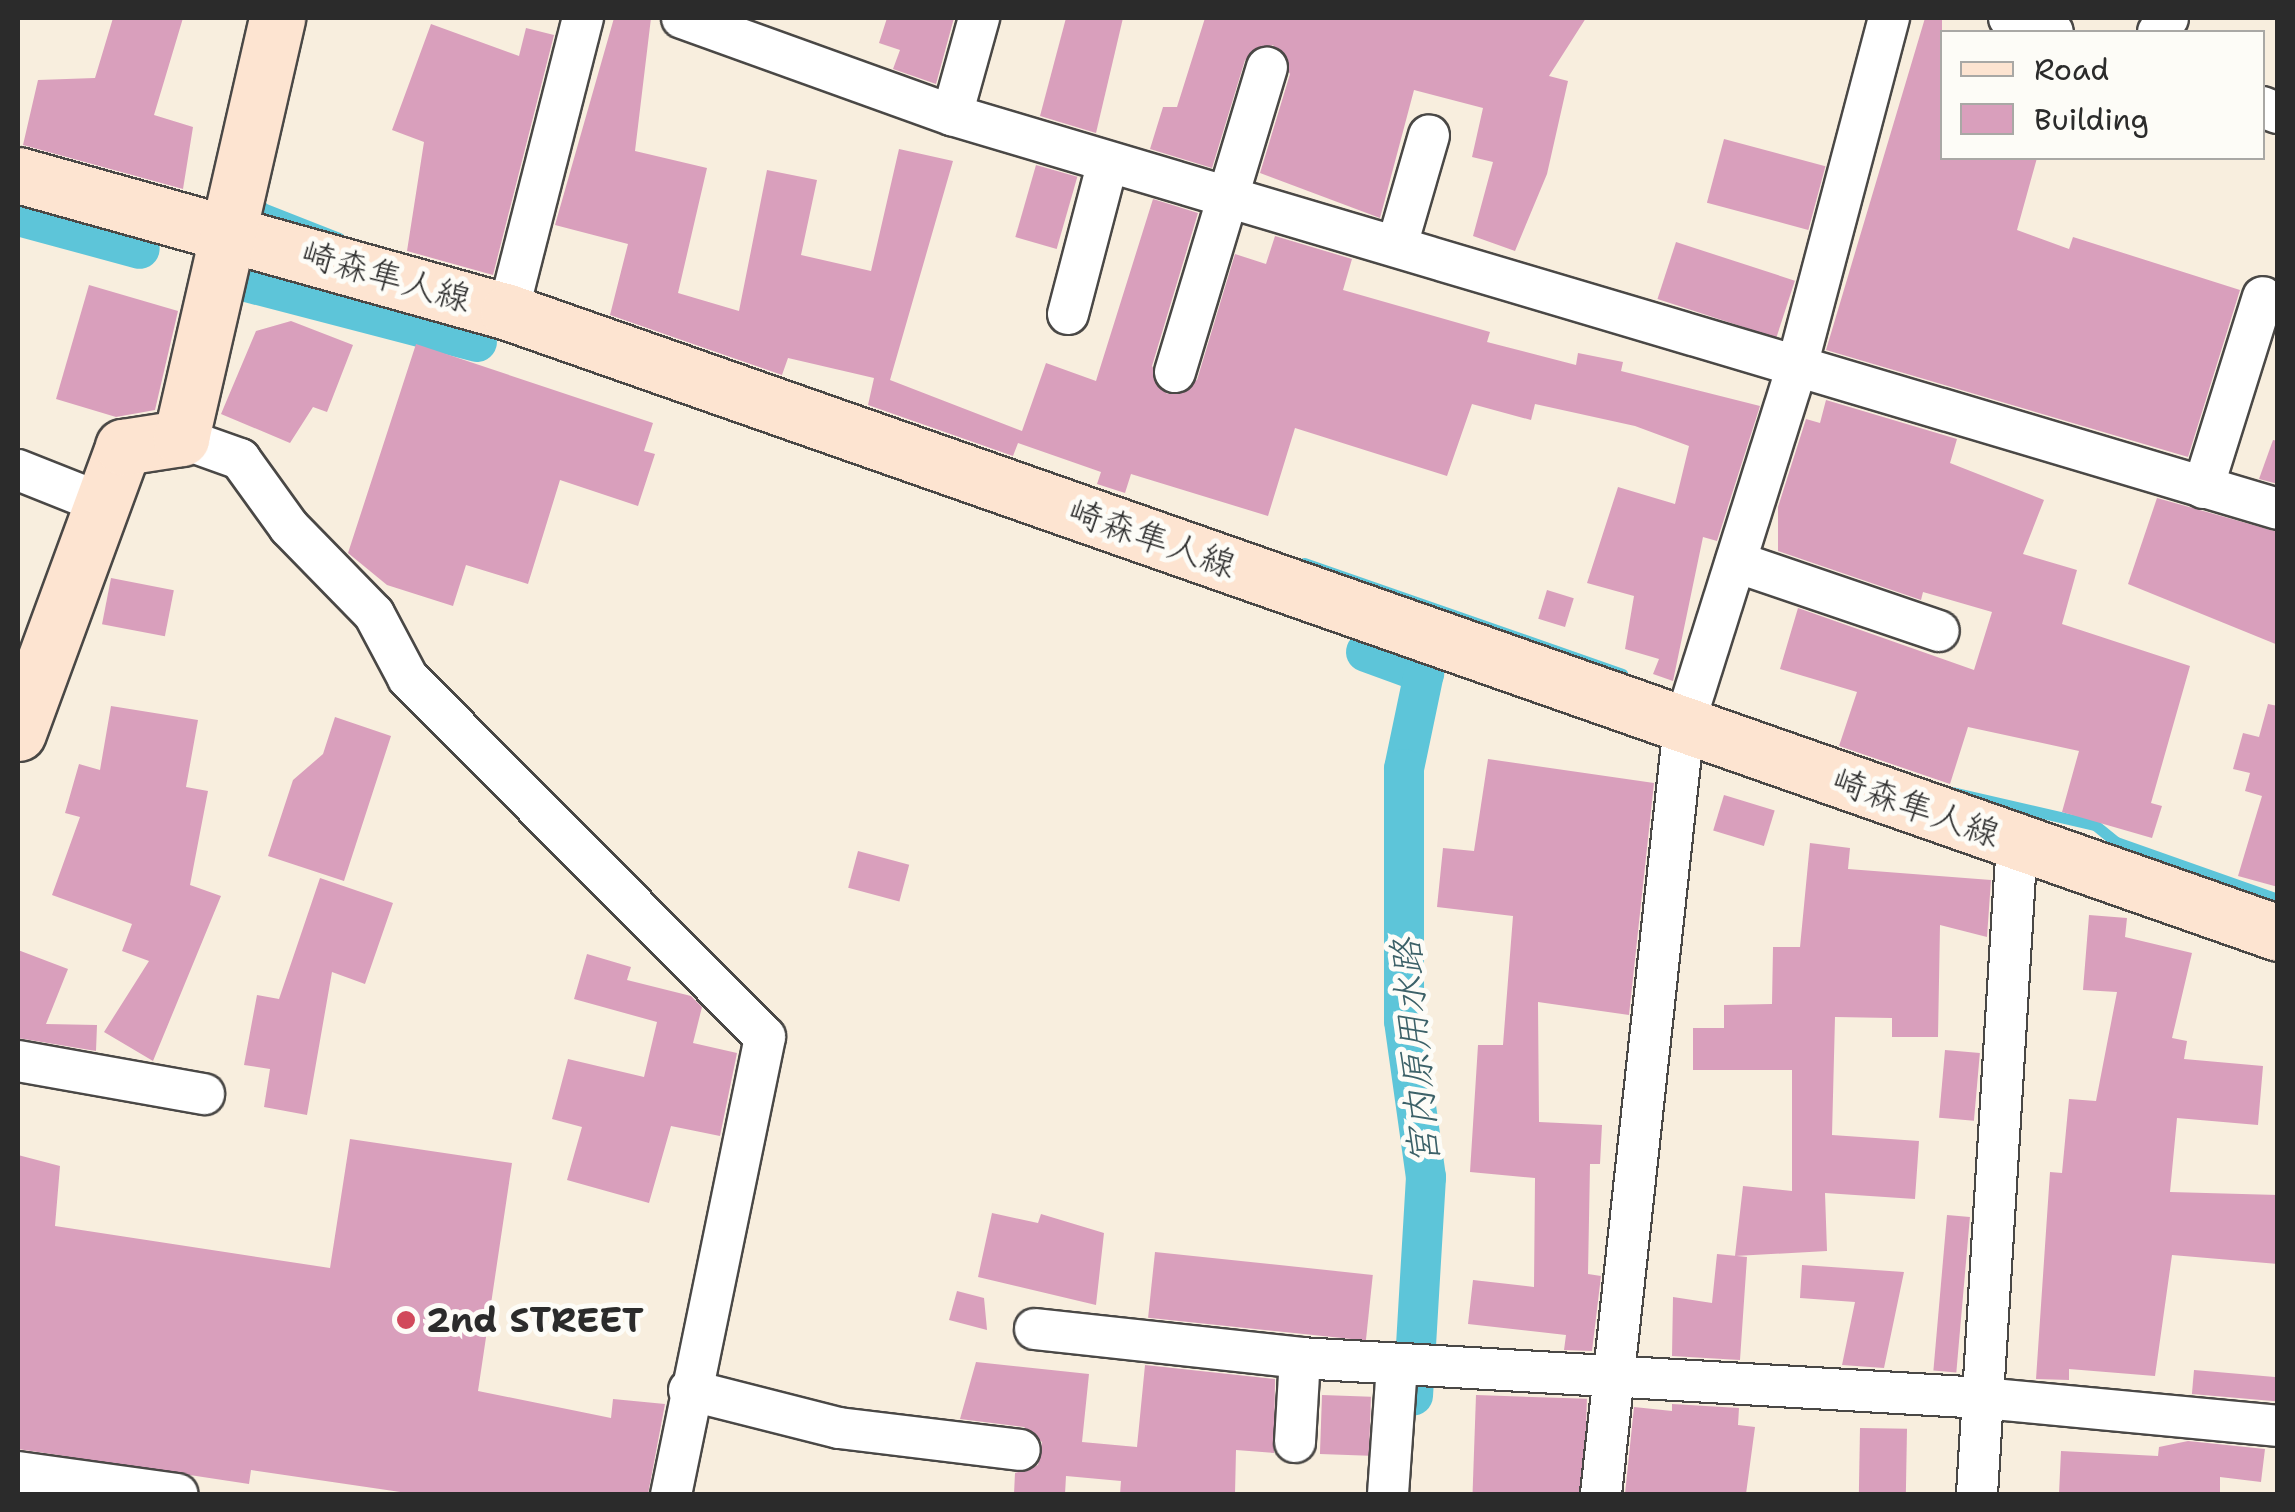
<!DOCTYPE html>
<html>
<head>
<meta charset="utf-8">
<style>
  body { margin:0 }
  #map { position:relative; width:2295px; height:1512px; overflow:hidden; background:#f8eede; font-family:"Shantell Sans","Klee One",sans-serif }
  div>[style] { position:absolute }
  [style*='--x'] { left:calc(var(--x)*1px); top:calc(var(--y)*1px); width:calc(var(--w)*1px); rotate:calc(var(--a)*1deg) }
  .stream>* { height:11px; margin:-5.5px; padding:0 5.5px; transform-origin:5.5px; border-radius:5.5px; background:#5dc5d9 }
  .canal>* { height:40px; margin:-20px; padding:0 20px; transform-origin:20px; border-radius:20px; background:#5dc5d9 }
  .building>* { inset:0; background:#d99fbc; transform-origin:0 0 }
  .roads { filter:drop-shadow(2px 0 #4a4846) drop-shadow(-2px 0 #4a4846) drop-shadow(0 2px #4a4846) drop-shadow(0 -2px #4a4846) }
  .street>* { height:40px; margin:-20px; padding:0 20px; transform-origin:20px; border-radius:20px; background:#fff }
  .secondary>* { height:55px; margin:-27.5px; padding:0 27.5px; transform-origin:27.5px; border-radius:27.5px; background:#fde4d1 }
  .dots>* { width:28px; height:28px; translate:-50% -50%; box-sizing:border-box; border:5px solid #fdfcf7; border-radius:50% }
  span { translate:-50% -50%; white-space:nowrap; text-align:center; line-height:1.15; -webkit-text-stroke:10px #fdfcf7; paint-order:stroke }
  .street-label { font-size:35px; color:#2b2b2b }
  .poi-label { font-size:35px; color:#2b2b2b; font-weight:700 }
  .left { translate:0 -50%; text-align:left }
  .water-label { font-size:38px; color:#3c6168; font-style:italic }
  .frame { position:absolute; inset:0; border:20px solid #2b2b2b; pointer-events:none }
  .legend { position:absolute; left:1940px; top:30px; width:325px; height:130px; box-sizing:border-box; background:#fdfcf7; border:2px solid #a9a8a5; margin:0; padding:12px 18px; list-style:none; font-size:30px; color:#2b2b2b }
  .legend li { display:flex; align-items:center; gap:20px; height:50px }
  .legend b { width:50px; border:2px solid #a9a8a5 }
</style>
</head>
<body>
<div id="map">
  <div class="stream">
    <i style="--x:254;--y:196;--w:15;--a:53"></i>
    <i style="--x:263;--y:208;--w:82;--a:21.5"></i>
    <i style="--x:1304;--y:563;--w:337;--a:19.2"></i>
    <i style="--x:1952;--y:792;--w:147;--a:13"></i>
    <i style="--x:2095;--y:825;--w:27;--a:39"></i>
    <i style="--x:2116;--y:842;--w:172;--a:19.4"></i>
  </div>
  <div class="canal">
    <i style="--x:18;--y:216;--w:126;--a:15.1"></i>
    <i style="--x:235;--y:279;--w:250;--a:14.6"></i>
    <i style="--x:1366;--y:652;--w:62;--a:19.9"></i>
    <i style="--x:1424;--y:673;--w:98;--a:101.8"></i>
    <i style="--x:1404;--y:769;--w:252;--a:90"></i>
    <i style="--x:1404;--y:1021;--w:158;--a:82"></i>
    <i style="--x:1426;--y:1177;--w:219;--a:93.4"></i>
  </div>
  <div class="building">
    <i style="clip-path:polygon(113px 18px,183px 18px,154px 115px,193px 127px,183px 189px,23px 145px,38px 80px,95px 78px)"></i>
    <i style="clip-path:polygon(614px 18px,651px 18px,635px 151px,707px 168px,678px 293px,739px 311px,767px 170px,817px 180px,801px 255px,871px 271px,899px 149px,953px 161px,890px 380px,1022px 431px,1046px 363px,1096px 381px,1153px 199px,1198px 213px,1152px 366px,1167px 394px,1197px 380px,1235px 254px,1266px 264px,1275px 236px,1352px 259px,1343px 290px,1490px 332px,1487px 342px,1576px 365px,1578px 353px,1623px 362px,1621px 371px,1760px 406px,1717px 541px,1703px 537px,1673px 681px,1653px 674px,1659px 659px,1625px 649px,1634px 596px,1587px 583px,1618px 487px,1675px 504px,1689px 446px,1635px 426px,1535px 404px,1531px 420px,1472px 404px,1447px 476px,1295px 428px,1268px 516px,1131px 474px,1125px 493px,1097px 484px,1101px 472px,1018px 443px,1013px 456px,868px 405px,874px 378px,788px 358px,782px 375px,610px 315px,628px 244px,555px 225px)"></i>
    <i style="clip-path:polygon(887px 18px,954px 18px,936px 84px,893px 69px,900px 50px,879px 43px)"></i>
    <i style="clip-path:polygon(1066px 18px,1123px 18px,1096px 133px,1040px 116px)"></i>
    <i style="clip-path:polygon(1205px 18px,1586px 18px,1549px 76px,1568px 81px,1547px 174px,1515px 251px,1473px 236px,1493px 162px,1472px 157px,1483px 108px,1414px 90px,1380px 218px,1260px 173px,1290px 74px,1273px 45px,1245px 60px,1212px 168px,1150px 149px,1163px 107px,1177px 107px)"></i>
    <i style="clip-path:polygon(1925px 18px,1942px 18px,1942px 158px,2037px 158px,2017px 230px,2069px 249px,2073px 237px,2240px 290px,2188px 457px,1826px 350px)"></i>
    <i style="clip-path:polygon(431px 24px,519px 56px,526px 28px,554px 35px,493px 275px,407px 251px,424px 142px,392px 130px)"></i>
    <i style="left:1724px;top:139px;width:105px;height:66px;rotate:15deg"></i>
    <i style="left:1036px;top:165px;width:43px;height:75px;rotate:16deg"></i>
    <i style="left:1676px;top:242px;width:125px;height:60px;rotate:18deg"></i>
    <i style="clip-path:polygon(89px 285px,178px 311px,155px 410px,116px 417px,56px 399px)"></i>
    <i style="clip-path:polygon(291px 321px,353px 345px,327px 412px,313px 407px,290px 443px,221px 414px,256px 331px)"></i>
    <i style="clip-path:polygon(416px 344px,653px 423px,644px 451px,655px 454px,638px 506px,560px 480px,528px 584px,466px 565px,453px 606px,387px 585px,348px 553px)"></i>
    <i style="clip-path:polygon(1826px 400px,1957px 439px,1950px 463px,2044px 500px,2023px 554px,2077px 570px,2062px 624px,2190px 666px,2151px 803px,2162px 806px,2152px 838px,2062px 812px,2079px 751px,1968px 727px,1950px 784px,1839px 746px,1857px 692px,1780px 669px,1798px 608px,1974px 670px,1992px 612px,1923px 592px,1921px 600px,1778px 551px,1778px 507px,1806px 419px,1820px 423px)"></i>
    <i style="clip-path:polygon(2273px 440px,2278px 441px,2278px 484px,2259px 479px)"></i>
    <i style="clip-path:polygon(2157px 498px,2278px 532px,2278px 645px,2128px 584px)"></i>
    <i style="left:111px;top:578px;width:64px;height:47px;rotate:11deg"></i>
    <i style="left:1547px;top:590px;width:28px;height:30px;rotate:17deg"></i>
    <i style="clip-path:polygon(2268px 704px,2278px 706px,2278px 887px,2238px 876px,2262px 796px,2245px 791px,2250px 773px,2233px 769px,2243px 733px,2259px 737px)"></i>
    <i style="clip-path:polygon(111px 706px,198px 720px,186px 787px,208px 791px,190px 885px,221px 896px,153px 1061px,104px 1032px,149px 961px,122px 951px,132px 924px,52px 895px,80px 817px,65px 813px,79px 764px,100px 770px)"></i>
    <i style="clip-path:polygon(335px 717px,391px 736px,344px 881px,268px 856px,293px 780px,323px 754px)"></i>
    <i style="clip-path:polygon(1488px 759px,1654px 783px,1629px 1015px,1538px 1002px,1539px 1122px,1602px 1125px,1600px 1164px,1590px 1164px,1588px 1274px,1601px 1276px,1592px 1351px,1564px 1350px,1566px 1335px,1468px 1324px,1473px 1280px,1534px 1287px,1535px 1178px,1470px 1172px,1478px 1045px,1503px 1045px,1513px 916px,1437px 907px,1443px 848px,1474px 851px)"></i>
    <i style="left:1724px;top:795px;width:53px;height:37px;rotate:17deg"></i>
    <i style="clip-path:polygon(1810px 843px,1850px 848px,1848px 869px,1991px 880px,1987px 937px,1940px 925px,1938px 1037px,1892px 1037px,1892px 1018px,1835px 1017px,1832px 1135px,1919px 1141px,1915px 1199px,1825px 1193px,1827px 1251px,1735px 1256px,1743px 1186px,1792px 1191px,1792px 1070px,1693px 1070px,1693px 1028px,1724px 1028px,1724px 1005px,1772px 1004px,1773px 947px,1800px 947px)"></i>
    <i style="left:858px;top:851px;width:53px;height:38px;rotate:15deg"></i>
    <i style="clip-path:polygon(320px 878px,393px 903px,365px 984px,332px 972px,307px 1115px,264px 1107px,270px 1069px,244px 1065px,257px 995px,279px 999px)"></i>
    <i style="clip-path:polygon(2089px 915px,2127px 918px,2125px 937px,2192px 953px,2172px 1038px,2187px 1041px,2184px 1059px,2263px 1066px,2258px 1125px,2177px 1118px,2170px 1192px,2278px 1195px,2278px 1264px,2172px 1255px,2155px 1376px,2069px 1369px,2069px 1380px,2036px 1379px,2050px 1172px,2062px 1173px,2069px 1099px,2096px 1101px,2117px 992px,2083px 990px)"></i>
    <i style="clip-path:polygon(18px 950px,68px 969px,46px 1024px,97px 1025px,96px 1051px,18px 1038px)"></i>
    <i style="clip-path:polygon(587px 954px,631px 967px,627px 980px,691px 996px,702px 1007px,693px 1043px,737px 1053px,720px 1136px,671px 1126px,649px 1203px,567px 1180px,582px 1127px,552px 1119px,568px 1059px,644px 1077px,657px 1022px,574px 999px)"></i>
    <i style="left:1945px;top:1050px;width:35px;height:68px;rotate:5deg"></i>
    <i style="clip-path:polygon(350px 1139px,512px 1163px,478px 1391px,611px 1418px,613px 1399px,665px 1404px,648px 1494px,414px 1494px,251px 1470px,249px 1484px,18px 1449px,18px 1155px,60px 1166px,55px 1226px,330px 1268px)"></i>
    <i style="clip-path:polygon(992px 1213px,1038px 1223px,1041px 1214px,1104px 1233px,1096px 1305px,978px 1277px)"></i>
    <i style="left:1947px;top:1215px;width:23px;height:156px;rotate:5deg"></i>
    <i style="left:1155px;top:1252px;width:219px;height:66px;rotate:6deg"></i>
    <i style="clip-path:polygon(1717px 1254px,1747px 1257px,1740px 1360px,1672px 1356px,1673px 1297px,1712px 1303px)"></i>
    <i style="clip-path:polygon(1802px 1265px,1904px 1272px,1884px 1368px,1842px 1365px,1855px 1302px,1800px 1298px)"></i>
    <i style="clip-path:polygon(957px 1291px,984px 1298px,987px 1330px,949px 1320px)"></i>
    <i style="clip-path:polygon(976px 1362px,1089px 1374px,1082px 1442px,1137px 1447px,1145px 1365px,1275px 1379px,1274px 1453px,1236px 1450px,1235px 1494px,1120px 1494px,1121px 1481px,1066px 1476px,1065px 1494px,1014px 1494px,1015px 1473px,1038px 1465px,1042px 1442px,1024px 1427px,960px 1419px)"></i>
    <i style="left:2194px;top:1370px;width:84px;height:24px;rotate:5deg"></i>
    <i style="left:1322px;top:1395px;width:49px;height:59px;rotate:2deg"></i>
    <i style="left:1476px;top:1395px;width:111px;height:99px;rotate:2deg"></i>
    <i style="clip-path:polygon(1672px 1404px,1739px 1408px,1738px 1425px,1755px 1427px,1746px 1494px,1625px 1494px,1634px 1407px,1672px 1411px)"></i>
    <i style="left:1860px;top:1428px;width:47px;height:66px;rotate:1deg"></i>
    <i style="clip-path:polygon(2188px 1441px,2265px 1449px,2261px 1482px,2220px 1477px,2220px 1494px,2059px 1494px,2061px 1451px,2158px 1456px,2159px 1447px)"></i>
  </div>
  <div class="roads">
    <div class="street">
      <i style="--x:682;--y:18;--w:287;--a:19.8"></i>
      <i style="--x:952;--y:115;--w:1383;--a:16.55"></i>
      <i style="--x:2009;--y:18;--w:46;--a:17.7"></i>
      <i style="--x:2158;--y:32;--w:17;--a:-54"></i>
      <i style="--x:2262;--y:107;--w:17;--a:21"></i>
      <i style="--x:952;--y:115;--w:101;--a:-74.4"></i>
      <i style="--x:1398;--y:242;--w:111;--a:-73.8"></i>
      <i style="--x:508;--y:312;--w:303;--a:-75.7"></i>
      <i style="--x:1068;--y:314;--w:157;--a:-75.3"></i>
      <i style="--x:1175;--y:372;--w:318;--a:-73.2"></i>
      <i style="--x:181;--y:438;--w:63;--a:19.6"></i>
      <i style="--x:240;--y:459;--w:84;--a:54.2"></i>
      <i style="--x:289;--y:527;--w:122;--a:45.7"></i>
      <i style="--x:374;--y:614;--w:72;--a:62"></i>
      <i style="--x:408;--y:678;--w:506;--a:45.16"></i>
      <i style="--x:765;--y:1037;--w:467;--a:101.6"></i>
      <i style="--x:18;--y:470;--w:89;--a:21.7"></i>
      <i style="--x:2203;--y:488;--w:200;--a:-72.6"></i>
      <i style="--x:1736;--y:562;--w:214;--a:18.8"></i>
      <i style="--x:18;--y:1061;--w:189;--a:10.1"></i>
      <i style="--x:1035;--y:1329;--w:267;--a:6.2"></i>
      <i style="--x:1300;--y:1358;--w:684;--a:3.35"></i>
      <i style="--x:1983;--y:1398;--w:296;--a:5.4"></i>
      <i style="--x:689;--y:1390;--w:155;--a:14.2"></i>
      <i style="--x:839;--y:1428;--w:182;--a:6.9"></i>
      <i style="--x:1295;--y:1442;--w:84;--a:-86.6"></i>
      <i style="--x:18;--y:1472;--w:161;--a:7.9"></i>
      <i style="--x:1388;--y:1494;--w:130;--a:-86"></i>
      <i style="--x:1601;--y:1494;--w:773;--a:-83.84"></i>
      <i style="--x:1684;--y:725;--w:372;--a:-72.5"></i>
      <i style="--x:1796;--y:370;--w:364;--a:-75.2"></i>
      <i style="--x:1977;--y:1494;--w:653;--a:-86.49"></i>
    </div>
    <div class="secondary">
      <i style="--x:18;--y:175;--w:509;--a:15.62"></i>
      <i style="--x:508;--y:312;--w:1876;--a:19.33"></i>
      <i style="--x:18;--y:733;--w:305;--a:-69.8"></i>
      <i style="--x:123;--y:447;--w:59;--a:-8.8"></i>
      <i style="--x:181;--y:438;--w:431;--a:-77.1"></i>
    </div>
  </div>
  <div class="dots">
    <i style="left:406px;top:1320px;background:#d1495b"></i>
  </div>
  <div class="street-label">
    <span style="left:386px;top:276px;rotate:16deg">崎森隼人線</span>
    <span style="left:1152px;top:538px;rotate:19deg">崎森隼人線</span>
    <span style="left:1916px;top:807px;rotate:19deg">崎森隼人線</span>
  </div>
  <div class="poi-label">
    <span class="left" style="left:426px;top:1320px">2nd STREET</span>
  </div>
  <div class="water-label">
    <span style="left:1415px;top:1052px;rotate:-95deg">宮内原用水路</span>
  </div>
  <div class="frame"></div>
  <ul class="legend">
  <li><b style="height:12px;background:#fde4d1"></b>Road</li>
  <li><b style="height:28px;background:#d99fbc"></b>Building</li>
  </ul>
</div>
</body>
</html>
